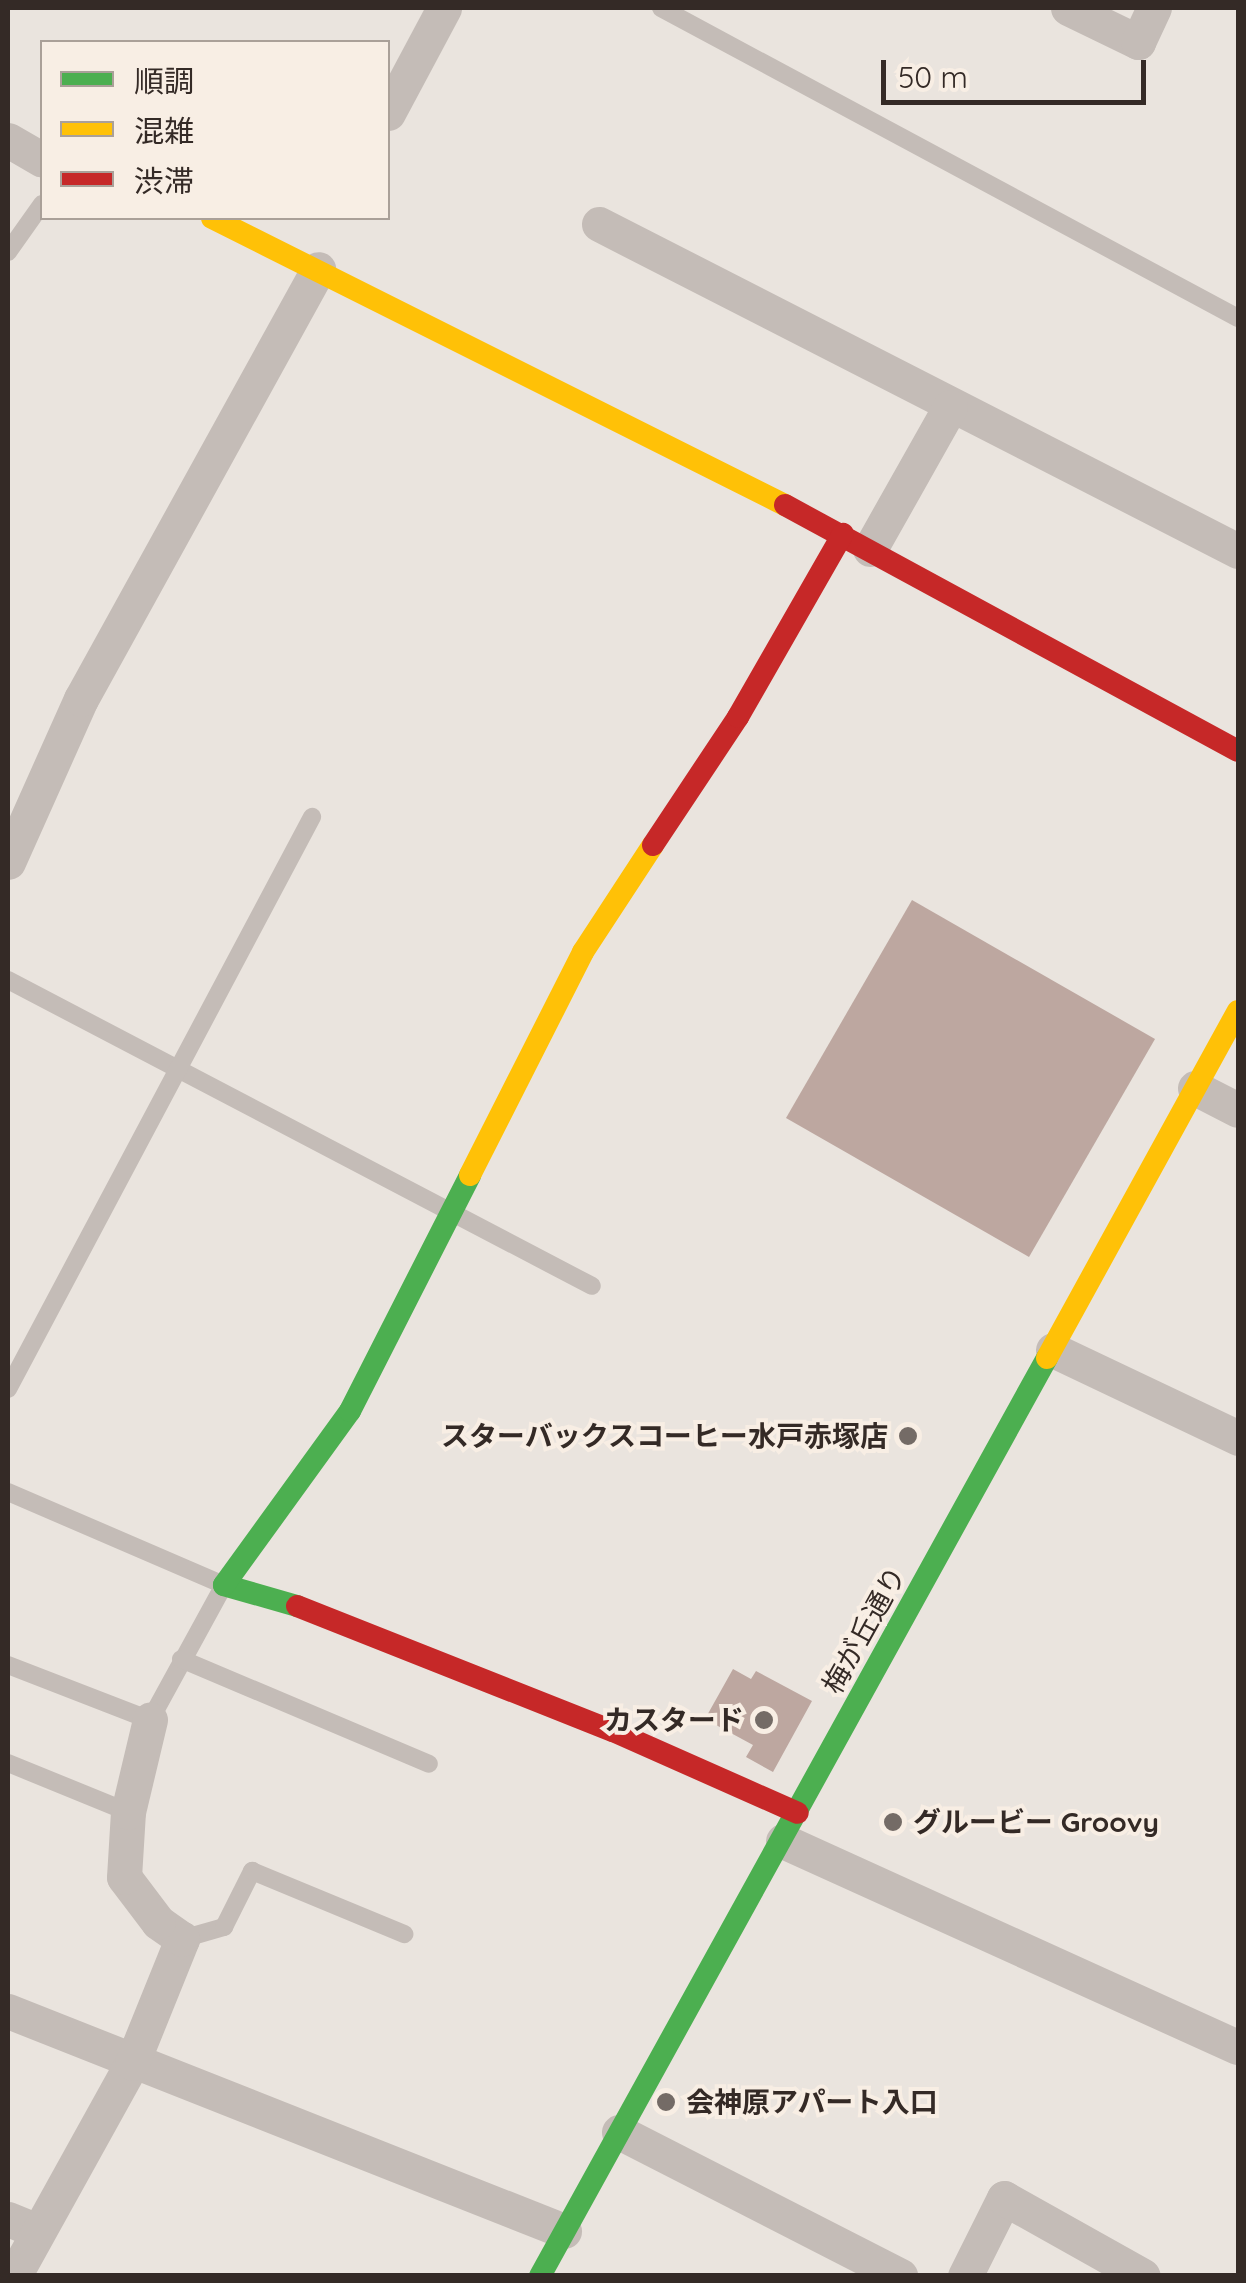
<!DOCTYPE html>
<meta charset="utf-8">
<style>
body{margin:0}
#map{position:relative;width:1246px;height:2283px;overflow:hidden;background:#eae4de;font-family:Quicksand,"Noto Sans JP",sans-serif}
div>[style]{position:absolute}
.building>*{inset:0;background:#bda7a0}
.lane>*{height:18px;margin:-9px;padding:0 9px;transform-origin:9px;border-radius:9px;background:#c4bcb7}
.street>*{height:35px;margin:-17.5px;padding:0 17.5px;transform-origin:17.5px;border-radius:17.5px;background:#c4bcb7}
.fast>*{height:22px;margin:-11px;padding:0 11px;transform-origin:11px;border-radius:11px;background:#4caf50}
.slow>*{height:22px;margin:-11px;padding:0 11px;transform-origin:11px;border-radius:11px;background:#ffc107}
.jam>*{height:22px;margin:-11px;padding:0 11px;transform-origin:11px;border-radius:11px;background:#c62828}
.dots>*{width:28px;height:28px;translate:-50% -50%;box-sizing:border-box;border:5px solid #f8eee4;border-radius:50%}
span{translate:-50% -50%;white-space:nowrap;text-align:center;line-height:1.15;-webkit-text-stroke:8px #f8eee4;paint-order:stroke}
.poi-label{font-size:28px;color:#342a26;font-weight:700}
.right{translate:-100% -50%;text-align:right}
.left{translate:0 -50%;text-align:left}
.street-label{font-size:28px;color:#342a26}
.frame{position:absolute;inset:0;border:10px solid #342a26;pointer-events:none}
.legend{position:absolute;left:40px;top:40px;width:350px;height:180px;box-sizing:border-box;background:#f8eee4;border:2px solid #aaa098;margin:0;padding:12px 18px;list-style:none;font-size:30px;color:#342a26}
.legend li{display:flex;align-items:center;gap:20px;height:50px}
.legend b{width:50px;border:2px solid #aaa098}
.scale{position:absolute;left:881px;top:60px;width:265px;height:45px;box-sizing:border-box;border:5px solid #342a26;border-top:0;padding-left:12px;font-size:30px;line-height:35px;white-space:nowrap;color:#342a26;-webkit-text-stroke:8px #f8eee4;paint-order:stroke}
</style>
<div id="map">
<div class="building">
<i style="clip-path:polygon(912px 900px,1155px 1039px,1029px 1257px,786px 1118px)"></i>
<i style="clip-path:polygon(733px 1669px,751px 1679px,756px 1671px,812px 1701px,773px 1772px,746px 1757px,753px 1745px,705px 1719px)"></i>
</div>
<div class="lane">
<i style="left:661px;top:8px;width:655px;rotate:28.25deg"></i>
<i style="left:8px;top:252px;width:59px;rotate:-54.7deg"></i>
<i style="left:8px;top:980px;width:659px;rotate:27.65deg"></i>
<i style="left:8px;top:1389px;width:648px;rotate:-62.01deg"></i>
<i style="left:8px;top:1492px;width:235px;rotate:23.3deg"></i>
<i style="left:224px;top:1585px;width:154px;rotate:118.7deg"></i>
<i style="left:150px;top:1720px;width:152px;rotate:-158.8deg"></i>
<i style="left:181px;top:1659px;width:269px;rotate:22.9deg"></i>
<i style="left:8px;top:1763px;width:130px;rotate:22.2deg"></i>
<i style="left:182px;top:1939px;width:44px;rotate:-15.9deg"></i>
<i style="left:224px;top:1927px;width:63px;rotate:-63.4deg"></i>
<i style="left:252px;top:1871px;width:165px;rotate:22.5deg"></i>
</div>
<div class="street">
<i style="left:1068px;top:8px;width:78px;rotate:25.9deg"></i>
<i style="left:1138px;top:42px;width:38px;rotate:-65deg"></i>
<i style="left:388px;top:113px;width:119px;rotate:-61.9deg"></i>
<i style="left:8px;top:140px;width:39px;rotate:30deg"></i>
<i style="left:599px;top:224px;width:718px;rotate:27.1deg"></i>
<i style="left:870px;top:549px;width:163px;rotate:-60.6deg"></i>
<i style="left:8px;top:862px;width:179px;rotate:-65.9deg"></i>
<i style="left:81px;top:699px;width:491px;rotate:-61.1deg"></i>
<i style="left:1195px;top:1088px;width:48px;rotate:27.1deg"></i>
<i style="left:1053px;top:1350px;width:205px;rotate:25.4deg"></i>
<i style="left:783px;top:1841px;width:499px;rotate:24.4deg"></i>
<i style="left:8px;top:2011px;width:598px;rotate:21.59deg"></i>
<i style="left:619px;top:2132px;width:316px;rotate:27.1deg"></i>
<i style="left:8px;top:2219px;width:31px;rotate:22deg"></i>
<i style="left:14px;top:2276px;width:244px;rotate:-61deg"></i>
<i style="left:132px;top:2063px;width:134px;rotate:-68deg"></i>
<i style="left:182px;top:1939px;width:29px;rotate:-145deg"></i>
<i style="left:158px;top:1922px;width:56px;rotate:-127.1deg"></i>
<i style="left:124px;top:1877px;width:65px;rotate:-86.5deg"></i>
<i style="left:128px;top:1812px;width:95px;rotate:-76.6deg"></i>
<i style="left:965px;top:2276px;width:87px;rotate:-63.4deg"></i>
<i style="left:1004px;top:2198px;width:159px;rotate:29.3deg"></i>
</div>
<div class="fast">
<i style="left:297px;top:1606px;width:76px;rotate:-164deg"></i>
<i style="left:224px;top:1585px;width:215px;rotate:-54.1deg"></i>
<i style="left:350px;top:1411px;width:265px;rotate:-63deg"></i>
<i style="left:540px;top:2276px;width:1049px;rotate:-61.09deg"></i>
</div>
<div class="slow">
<i style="left:212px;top:218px;width:641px;rotate:26.61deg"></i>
<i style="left:470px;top:1175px;width:250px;rotate:-63.1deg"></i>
<i style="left:583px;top:952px;width:128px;rotate:-56.8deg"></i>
<i style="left:1047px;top:1358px;width:396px;rotate:-61.2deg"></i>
</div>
<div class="jam">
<i style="left:785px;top:505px;width:515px;rotate:28.5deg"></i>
<i style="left:653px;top:845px;width:154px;rotate:-56.4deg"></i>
<i style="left:738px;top:717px;width:211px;rotate:-60.2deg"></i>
<i style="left:297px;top:1606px;width:340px;rotate:21.6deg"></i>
<i style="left:613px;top:1731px;width:202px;rotate:23.9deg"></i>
</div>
<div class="dots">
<i style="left:908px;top:1436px;background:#746b66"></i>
<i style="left:764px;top:1720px;background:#746b66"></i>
<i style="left:893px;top:1822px;background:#746b66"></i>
<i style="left:666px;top:2102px;background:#746b66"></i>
</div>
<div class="poi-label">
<span class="right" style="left:888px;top:1436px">スターバックスコーヒー水戸赤塚店</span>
<span class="right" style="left:744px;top:1720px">カスタード</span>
<span class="left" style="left:913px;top:1822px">グルービー Groovy</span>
<span class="left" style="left:686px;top:2102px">会神原アパート入口</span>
</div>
<div class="street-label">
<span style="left:864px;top:1630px;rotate:-61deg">梅が丘通り</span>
</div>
<div class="frame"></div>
<ul class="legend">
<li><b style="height:12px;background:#4caf50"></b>順調</li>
<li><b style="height:12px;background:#ffc107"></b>混雑</li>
<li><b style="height:12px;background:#c62828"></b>渋滞</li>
</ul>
<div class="scale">50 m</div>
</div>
